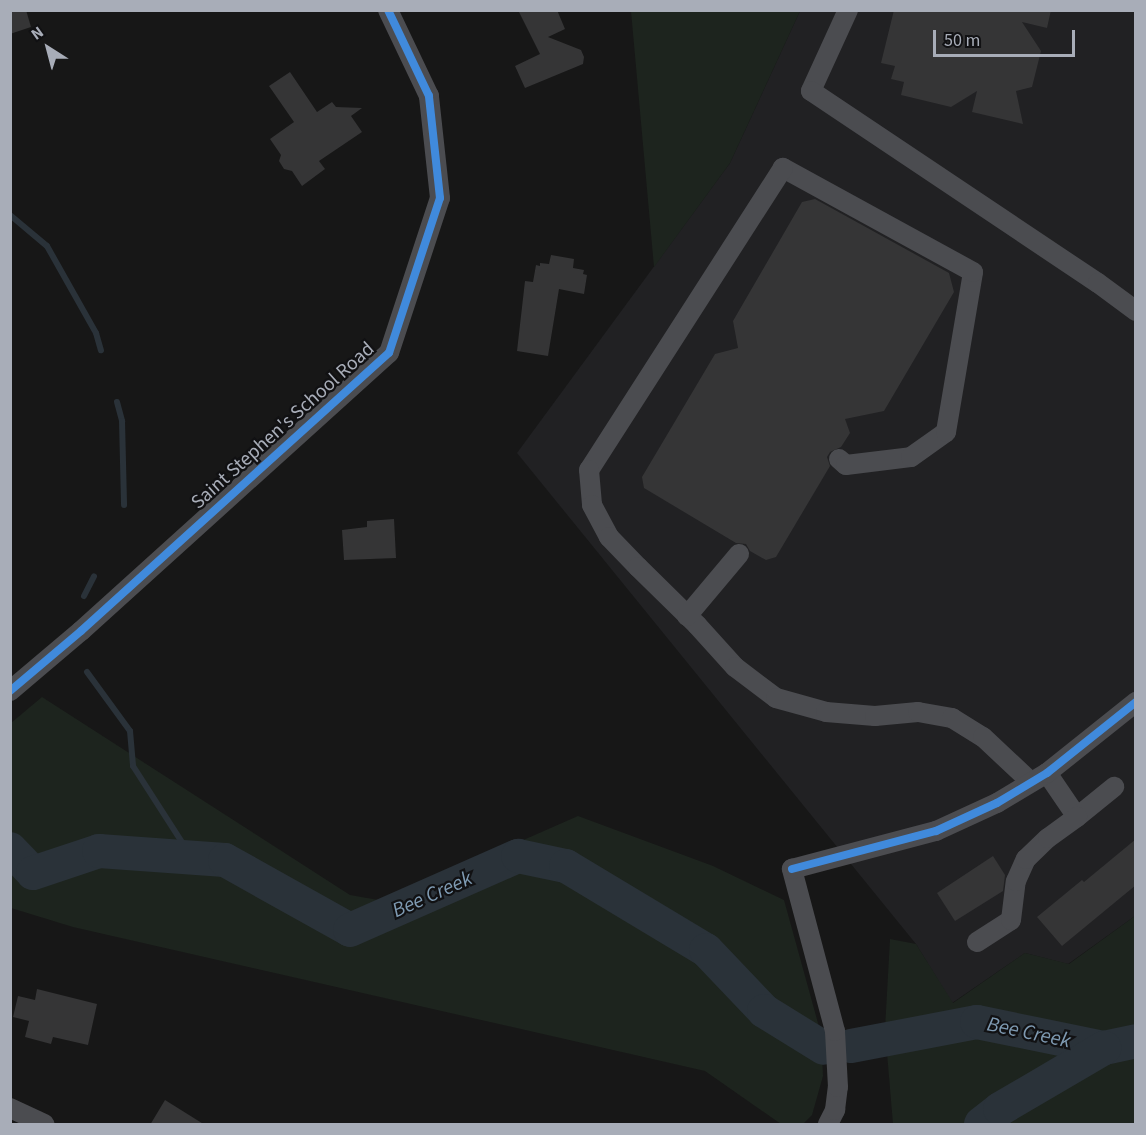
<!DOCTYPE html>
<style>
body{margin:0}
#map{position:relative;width:1146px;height:1135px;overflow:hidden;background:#171717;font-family:"Source Sans 3",sans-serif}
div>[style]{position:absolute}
.built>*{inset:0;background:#212123}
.green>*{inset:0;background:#1d241e}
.stream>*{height:6px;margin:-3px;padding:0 3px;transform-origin:3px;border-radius:3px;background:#2a3239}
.river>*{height:34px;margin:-17px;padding:0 17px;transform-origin:17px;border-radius:17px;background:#2a3239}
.building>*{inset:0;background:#353536}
.minor>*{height:20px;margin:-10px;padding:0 10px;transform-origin:10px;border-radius:10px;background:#4b4c50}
.cycleway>*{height:8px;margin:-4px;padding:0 4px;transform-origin:4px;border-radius:4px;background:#408adc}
span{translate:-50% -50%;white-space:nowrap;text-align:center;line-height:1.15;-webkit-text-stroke:4.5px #111113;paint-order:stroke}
.street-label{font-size:20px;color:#a8adb8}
.water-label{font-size:21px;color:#7f9bb3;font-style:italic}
.frame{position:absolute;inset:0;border:12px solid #a8adb8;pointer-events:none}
.north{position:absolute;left:18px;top:18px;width:60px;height:60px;-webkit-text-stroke:4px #111113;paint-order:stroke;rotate:324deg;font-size:16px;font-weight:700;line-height:24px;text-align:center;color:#a8adb8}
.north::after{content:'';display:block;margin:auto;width:21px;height:27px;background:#a8adb8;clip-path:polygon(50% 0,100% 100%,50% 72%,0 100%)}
.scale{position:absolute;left:933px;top:30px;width:142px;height:27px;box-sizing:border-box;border:3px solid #a8adb8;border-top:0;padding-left:8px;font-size:18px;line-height:21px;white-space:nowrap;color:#a8adb8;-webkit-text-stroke:4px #111113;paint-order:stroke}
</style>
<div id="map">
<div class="built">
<i style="clip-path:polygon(800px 11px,1135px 11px,1135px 916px,1068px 964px,1025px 953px,952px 1003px,916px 944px,517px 453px,730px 163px)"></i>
</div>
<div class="green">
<i style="clip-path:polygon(631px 11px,800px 11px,730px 163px,654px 267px)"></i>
<i style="clip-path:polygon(42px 697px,350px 895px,384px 901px,578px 816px,713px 866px,784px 900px,821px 1034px,823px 1076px,812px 1115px,803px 1124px,781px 1124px,705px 1071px,73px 927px,11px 908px,11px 723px)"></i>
<i style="clip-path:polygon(1135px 916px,1135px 1124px,893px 1124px,885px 1029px,890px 939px,916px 944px,953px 1003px,1025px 953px,1069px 964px)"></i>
</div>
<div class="stream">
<i style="left:10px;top:215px;width:48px;rotate:40deg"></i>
<i style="left:47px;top:246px;width:100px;rotate:60.6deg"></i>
<i style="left:96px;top:333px;width:18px;rotate:74deg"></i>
<i style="left:117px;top:402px;width:20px;rotate:75deg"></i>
<i style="left:122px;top:421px;width:84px;rotate:88.6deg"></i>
<i style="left:84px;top:596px;width:22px;rotate:-63deg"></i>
<i style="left:87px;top:672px;width:73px;rotate:53.9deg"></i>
<i style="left:130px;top:731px;width:35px;rotate:85deg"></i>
<i style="left:133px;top:766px;width:109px;rotate:57.3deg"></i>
</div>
<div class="river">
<i style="left:10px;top:849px;width:33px;rotate:46deg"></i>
<i style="left:33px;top:873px;width:70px;rotate:-18.4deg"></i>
<i style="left:99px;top:851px;width:126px;rotate:4.1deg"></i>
<i style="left:225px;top:860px;width:143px;rotate:29.2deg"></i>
<i style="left:350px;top:930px;width:184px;rotate:-23.8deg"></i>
<i style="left:518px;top:856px;width:49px;rotate:11.8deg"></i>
<i style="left:566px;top:866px;width:163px;rotate:31deg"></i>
<i style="left:706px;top:950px;width:84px;rotate:46.4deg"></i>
<i style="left:764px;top:1011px;width:70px;rotate:31.7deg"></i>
<i style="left:851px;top:1046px;width:128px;rotate:-10.8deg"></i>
<i style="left:977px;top:1022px;width:130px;rotate:11.6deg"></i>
<i style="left:1104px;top:1048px;width:33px;rotate:-12deg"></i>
<i style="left:981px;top:1124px;width:24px;rotate:-38deg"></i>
<i style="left:1000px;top:1109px;width:121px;rotate:-30.4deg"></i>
</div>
<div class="building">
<i style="clip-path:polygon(10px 10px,26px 10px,31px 27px,10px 34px)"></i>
<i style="clip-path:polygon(518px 10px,557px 10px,565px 29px,548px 37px,581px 50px,584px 57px,583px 64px,525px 88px,515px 66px,540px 54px)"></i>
<i style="clip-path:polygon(894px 10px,1051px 10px,1047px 28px,1022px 22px,1041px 51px,1032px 87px,1016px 91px,1023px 124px,972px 112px,977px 91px,951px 107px,901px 95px,904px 82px,891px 79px,895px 66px,881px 63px)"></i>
<i style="clip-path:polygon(290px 72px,317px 112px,332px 102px,336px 107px,362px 108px,351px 116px,362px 132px,319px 161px,325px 169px,302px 186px,292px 171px,284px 169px,279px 161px,281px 155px,270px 139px,294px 122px,269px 86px)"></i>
<i style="clip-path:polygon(815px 199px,949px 273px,954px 292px,884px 411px,845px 419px,850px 433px,841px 447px,830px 452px,827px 457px,830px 466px,776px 557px,766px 560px,750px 551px,746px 544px,736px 543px,644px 488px,642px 477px,715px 354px,738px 348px,733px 321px,802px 202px)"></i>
<i style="clip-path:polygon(551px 255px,574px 259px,573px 268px,584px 270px,583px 274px,587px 275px,584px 294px,559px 289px,548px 356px,517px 351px,525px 281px,533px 282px,536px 265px,540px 266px,540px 263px,549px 264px)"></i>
<i style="clip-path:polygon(394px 519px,396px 558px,344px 560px,342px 530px,367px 527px,367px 521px)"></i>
<i style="clip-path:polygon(1136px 839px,1136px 885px,1062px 946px,1037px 917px,1082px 880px,1084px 882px)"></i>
<i style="clip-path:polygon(993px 856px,1005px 875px,1003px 891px,955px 921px,937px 893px)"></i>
<i style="clip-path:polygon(37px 989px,97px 1004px,88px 1045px,53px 1037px,51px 1044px,25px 1037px,29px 1021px,13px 1017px,18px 996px,35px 1000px)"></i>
<i style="clip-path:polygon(165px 1100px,205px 1125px,150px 1125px)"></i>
</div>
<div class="minor">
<i style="left:848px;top:10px;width:89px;rotate:114.6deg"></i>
<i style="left:811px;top:91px;width:345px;rotate:33.8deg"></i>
<i style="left:1098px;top:283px;width:47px;rotate:36.4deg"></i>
<i style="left:839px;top:459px;width:9px;rotate:41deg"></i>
<i style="left:846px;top:465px;width:65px;rotate:-7deg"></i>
<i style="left:911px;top:457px;width:43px;rotate:-35.5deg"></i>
<i style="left:946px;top:432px;width:162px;rotate:-80.4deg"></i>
<i style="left:973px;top:272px;width:217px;rotate:-151.3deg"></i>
<i style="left:783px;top:168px;width:359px;rotate:122.7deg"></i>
<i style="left:589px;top:470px;width:35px;rotate:85deg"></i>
<i style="left:592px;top:505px;width:36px;rotate:62deg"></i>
<i style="left:609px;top:537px;width:42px;rotate:46deg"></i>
<i style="left:638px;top:567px;width:83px;rotate:44.5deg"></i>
<i style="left:697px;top:625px;width:57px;rotate:47.9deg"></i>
<i style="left:735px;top:667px;width:51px;rotate:37.1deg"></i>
<i style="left:776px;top:698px;width:52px;rotate:15.6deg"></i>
<i style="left:826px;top:712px;width:49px;rotate:4.7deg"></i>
<i style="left:875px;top:716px;width:43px;rotate:-5.3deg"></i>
<i style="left:918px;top:712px;width:35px;rotate:10deg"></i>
<i style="left:952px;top:718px;width:36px;rotate:32deg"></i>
<i style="left:983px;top:737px;width:66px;rotate:43.2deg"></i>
<i style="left:687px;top:616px;width:81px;rotate:-50deg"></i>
<i style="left:10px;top:691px;width:93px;rotate:-40.2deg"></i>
<i style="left:81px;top:631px;width:415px;rotate:-42.1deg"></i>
<i style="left:389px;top:353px;width:163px;rotate:-71.8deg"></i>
<i style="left:440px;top:198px;width:103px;rotate:-96.2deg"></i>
<i style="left:429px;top:96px;width:95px;rotate:-115.5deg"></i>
<i style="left:1047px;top:773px;width:53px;rotate:55.7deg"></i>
<i style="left:1077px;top:817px;width:48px;rotate:-39deg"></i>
<i style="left:977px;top:942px;width:40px;rotate:-32.9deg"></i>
<i style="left:1011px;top:920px;width:39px;rotate:-83deg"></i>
<i style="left:1016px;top:881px;width:24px;rotate:-66deg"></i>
<i style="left:1026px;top:859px;width:30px;rotate:-44deg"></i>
<i style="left:1048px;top:838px;width:36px;rotate:-36deg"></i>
<i style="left:10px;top:1108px;width:38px;rotate:25deg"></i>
<i style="left:828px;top:1124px;width:16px;rotate:-63deg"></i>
<i style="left:835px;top:1110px;width:23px;rotate:-83deg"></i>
<i style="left:838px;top:1087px;width:56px;rotate:-93.1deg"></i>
<i style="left:835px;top:1031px;width:168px;rotate:-104.9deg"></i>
<i style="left:792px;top:869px;width:149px;rotate:-14.8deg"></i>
<i style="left:936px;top:831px;width:67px;rotate:-24.7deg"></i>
<i style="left:997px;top:803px;width:58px;rotate:-31deg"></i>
<i style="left:1047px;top:773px;width:114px;rotate:-38.6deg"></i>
</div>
<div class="cycleway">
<i style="left:10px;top:691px;width:93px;rotate:-40.2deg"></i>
<i style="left:81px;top:631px;width:415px;rotate:-42.1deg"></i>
<i style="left:389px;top:353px;width:163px;rotate:-71.8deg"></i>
<i style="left:440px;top:198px;width:103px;rotate:-96.2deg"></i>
<i style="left:429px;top:96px;width:95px;rotate:-115.5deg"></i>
<i style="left:792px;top:869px;width:149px;rotate:-14.8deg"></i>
<i style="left:936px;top:831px;width:67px;rotate:-24.7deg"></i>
<i style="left:997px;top:803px;width:58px;rotate:-31deg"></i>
<i style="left:1047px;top:773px;width:114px;rotate:-38.6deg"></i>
</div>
<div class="street-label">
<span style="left:283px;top:426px;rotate:-42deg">Saint Stephen's School Road</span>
</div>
<div class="water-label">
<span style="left:432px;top:894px;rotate:-24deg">Bee Creek</span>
<span style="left:1029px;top:1032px;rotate:12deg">Bee Creek</span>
</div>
<div class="frame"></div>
<div class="north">N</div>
<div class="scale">50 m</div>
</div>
